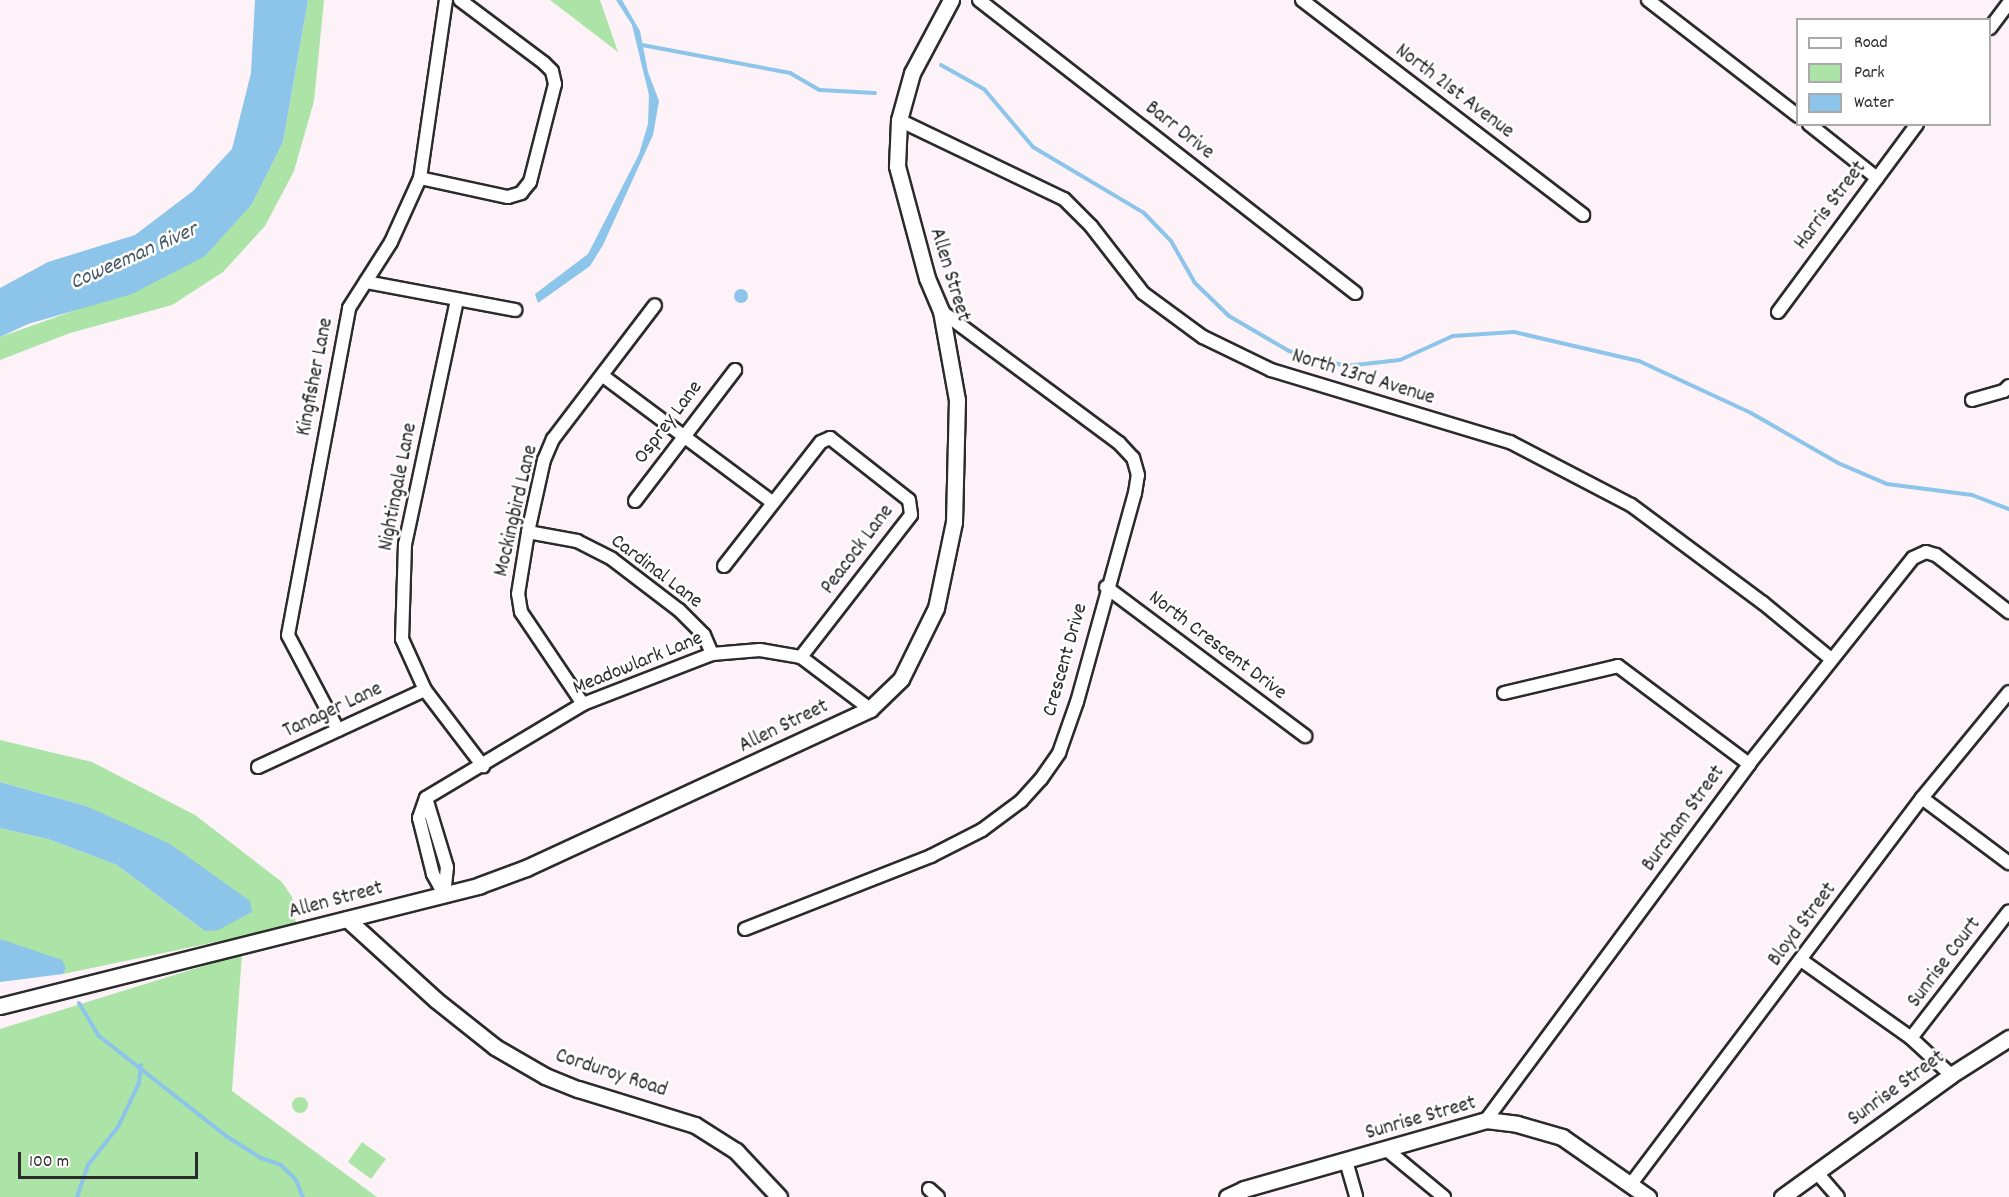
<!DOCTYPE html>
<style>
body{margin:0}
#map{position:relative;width:2009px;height:1197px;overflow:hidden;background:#fcf2f8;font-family:Dekko,sans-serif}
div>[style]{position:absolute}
.green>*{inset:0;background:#ace3a6}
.round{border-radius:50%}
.water>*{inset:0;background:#8cc4ea}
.stream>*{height:4px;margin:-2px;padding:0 2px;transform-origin:2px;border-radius:2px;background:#8cc4ea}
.roads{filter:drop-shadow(2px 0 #2b2b2b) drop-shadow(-2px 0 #2b2b2b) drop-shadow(0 2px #2b2b2b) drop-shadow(0 -2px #2b2b2b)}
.minor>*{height:12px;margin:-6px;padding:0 6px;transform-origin:6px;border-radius:6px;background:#fff}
.tertiary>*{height:15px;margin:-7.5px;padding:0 7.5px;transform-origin:7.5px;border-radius:7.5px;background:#fff}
span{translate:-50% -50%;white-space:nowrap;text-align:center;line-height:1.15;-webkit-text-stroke:5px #fff;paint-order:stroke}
.street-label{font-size:21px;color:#2b2b2b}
.water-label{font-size:22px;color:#485964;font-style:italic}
.legend{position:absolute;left:1796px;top:18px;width:195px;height:108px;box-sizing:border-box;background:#fff;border:2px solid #aaa;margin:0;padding:8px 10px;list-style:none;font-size:18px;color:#2b2b2b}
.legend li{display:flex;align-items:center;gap:12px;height:30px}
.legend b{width:30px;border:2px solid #aaa}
.scale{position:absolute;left:18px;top:1152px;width:180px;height:27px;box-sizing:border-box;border:3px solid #2b2b2b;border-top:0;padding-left:8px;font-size:18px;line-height:21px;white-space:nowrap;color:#2b2b2b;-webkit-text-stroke:4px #fff;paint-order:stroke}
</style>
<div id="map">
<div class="green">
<i style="clip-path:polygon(308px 0,324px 0,314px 101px,294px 171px,265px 226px,223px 272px,172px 305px,70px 333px,0 360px,0 337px,79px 309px,252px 204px,283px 142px)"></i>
<i style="clip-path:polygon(550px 0,600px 0,618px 52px)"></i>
<i style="clip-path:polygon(0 740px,92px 762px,195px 815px,282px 882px,292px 897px,296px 925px,63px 974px,66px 967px,0 939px,0 828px,48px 839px,117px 865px,205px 931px,86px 806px,0 782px)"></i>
<i style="clip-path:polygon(242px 954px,232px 1091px,377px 1197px,0 1197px,0 1029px)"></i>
<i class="round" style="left:292px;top:1097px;width:16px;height:16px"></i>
<i style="clip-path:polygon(362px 1142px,386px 1159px,371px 1179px,348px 1162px)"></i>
</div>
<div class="water">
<i style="clip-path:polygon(255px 0,308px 0,283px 142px,252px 204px,205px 256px,132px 294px,28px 324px,0 337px,0 288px,48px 262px,135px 235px,193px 191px,232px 149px,251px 73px)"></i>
<i style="clip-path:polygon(616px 0,622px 0,640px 31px,648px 72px,659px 101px,653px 135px,603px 245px,590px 266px,538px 303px,535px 294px,588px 254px,639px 154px,648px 124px,649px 95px,632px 25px)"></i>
<i class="round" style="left:734px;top:289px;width:14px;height:14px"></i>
<i style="clip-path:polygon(0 782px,86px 806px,170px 844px,250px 901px,252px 912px,218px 930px,205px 931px,117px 865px,48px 839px,0 828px)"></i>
<i style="clip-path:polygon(0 939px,62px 960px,66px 968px,63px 974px,0 982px)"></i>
</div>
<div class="stream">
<i style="left:642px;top:45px;width:151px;rotate:10.7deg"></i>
<i style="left:790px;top:73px;width:34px;rotate:30deg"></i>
<i style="left:820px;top:90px;width:55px;rotate:3.1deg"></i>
<i style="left:941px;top:65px;width:49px;rotate:29.2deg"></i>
<i style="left:984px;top:89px;width:76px;rotate:49.8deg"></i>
<i style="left:1033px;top:147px;width:129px;rotate:30.7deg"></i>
<i style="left:1144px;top:213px;width:39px;rotate:46deg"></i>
<i style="left:1171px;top:241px;width:48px;rotate:60.3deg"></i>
<i style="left:1195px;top:283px;width:47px;rotate:44.1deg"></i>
<i style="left:1229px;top:316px;width:69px;rotate:30.3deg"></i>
<i style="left:1289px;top:351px;width:59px;rotate:14.7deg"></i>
<i style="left:1346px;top:366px;width:54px;rotate:-6.3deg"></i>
<i style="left:1400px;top:360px;width:58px;rotate:-24.4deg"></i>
<i style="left:1453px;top:336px;width:61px;rotate:-3.8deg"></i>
<i style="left:1514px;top:332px;width:128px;rotate:13.1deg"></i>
<i style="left:1639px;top:361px;width:123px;rotate:24.9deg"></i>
<i style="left:1751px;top:413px;width:100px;rotate:29.9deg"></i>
<i style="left:1838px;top:463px;width:53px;rotate:23.2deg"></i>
<i style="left:1887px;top:484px;width:86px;rotate:7.4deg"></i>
<i style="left:1972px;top:495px;width:40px;rotate:21deg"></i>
<i style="left:79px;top:1003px;width:39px;rotate:59deg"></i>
<i style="left:99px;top:1036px;width:162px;rotate:38.2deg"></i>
<i style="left:226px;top:1136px;width:41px;rotate:32.2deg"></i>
<i style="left:261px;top:1158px;width:21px;rotate:19deg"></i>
<i style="left:281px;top:1165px;width:21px;rotate:45deg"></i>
<i style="left:296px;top:1180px;width:18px;rotate:68deg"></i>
<i style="left:77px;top:1197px;width:34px;rotate:-71deg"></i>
<i style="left:88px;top:1165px;width:48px;rotate:-51.7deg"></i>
<i style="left:118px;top:1127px;width:49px;rotate:-64.5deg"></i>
<i style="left:139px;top:1083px;width:18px;rotate:-84deg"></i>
</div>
<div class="roads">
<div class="minor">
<i style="left:979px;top:0;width:477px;rotate:37.9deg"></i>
<i style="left:1302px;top:0;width:354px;rotate:37.4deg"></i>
<i style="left:1648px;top:0;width:190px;rotate:37.7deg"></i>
<i style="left:1990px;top:28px;width:31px;rotate:-53deg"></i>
<i style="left:899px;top:120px;width:183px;rotate:25.6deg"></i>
<i style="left:1064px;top:199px;width:38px;rotate:45deg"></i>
<i style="left:1091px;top:226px;width:85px;rotate:52.2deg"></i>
<i style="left:1143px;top:293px;width:74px;rotate:36.3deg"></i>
<i style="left:1203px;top:337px;width:76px;rotate:25.9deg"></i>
<i style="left:1271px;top:370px;width:250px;rotate:16.8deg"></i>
<i style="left:1510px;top:442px;width:136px;rotate:27.5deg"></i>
<i style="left:1631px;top:505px;width:164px;rotate:36.6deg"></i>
<i style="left:1763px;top:603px;width:87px;rotate:39.4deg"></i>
<i style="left:1809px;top:124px;width:87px;rotate:38.5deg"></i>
<i style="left:420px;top:178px;width:90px;rotate:12.2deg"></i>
<i style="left:508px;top:197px;width:14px;rotate:-17deg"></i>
<i style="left:521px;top:193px;width:14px;rotate:-51deg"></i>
<i style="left:530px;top:182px;width:101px;rotate:-75.7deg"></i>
<i style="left:555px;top:84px;width:13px;rotate:-103deg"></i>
<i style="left:552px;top:71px;width:11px;rotate:-135deg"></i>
<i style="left:544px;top:63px;width:105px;rotate:-143.1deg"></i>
<i style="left:366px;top:282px;width:152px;rotate:10.6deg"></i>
<i style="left:457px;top:300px;width:249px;rotate:102deg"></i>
<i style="left:405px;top:544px;width:95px;rotate:91.8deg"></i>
<i style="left:402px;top:639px;width:56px;rotate:65.7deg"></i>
<i style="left:425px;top:690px;width:96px;rotate:52.7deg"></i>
<i style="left:1778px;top:312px;width:234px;rotate:-53.5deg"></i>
<i style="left:603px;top:376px;width:211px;rotate:36.7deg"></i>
<i style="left:1972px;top:400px;width:33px;rotate:-16deg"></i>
<i style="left:2004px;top:391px;width:7px;rotate:-45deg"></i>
<i style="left:635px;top:501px;width:165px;rotate:-52.6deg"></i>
<i style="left:528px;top:532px;width:50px;rotate:10.4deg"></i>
<i style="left:577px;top:541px;width:39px;rotate:27deg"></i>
<i style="left:612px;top:559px;width:84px;rotate:37.3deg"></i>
<i style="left:679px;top:610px;width:35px;rotate:45deg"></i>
<i style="left:704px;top:635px;width:21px;rotate:67deg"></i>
<i style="left:724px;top:566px;width:157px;rotate:-52deg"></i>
<i style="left:821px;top:442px;width:10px;rotate:-24deg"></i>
<i style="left:830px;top:438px;width:100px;rotate:38.1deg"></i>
<i style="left:909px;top:500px;width:15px;rotate:82deg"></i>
<i style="left:911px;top:515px;width:180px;rotate:127.8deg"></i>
<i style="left:1106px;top:587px;width:249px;rotate:36.8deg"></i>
<i style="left:1504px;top:693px;width:117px;rotate:-13.3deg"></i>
<i style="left:1618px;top:666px;width:164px;rotate:36.8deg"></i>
<i style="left:583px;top:704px;width:111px;rotate:-124deg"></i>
<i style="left:521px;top:612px;width:18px;rotate:-99deg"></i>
<i style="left:518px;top:594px;width:63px;rotate:-80.8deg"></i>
<i style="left:528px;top:532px;width:74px;rotate:-77.5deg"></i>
<i style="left:544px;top:460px;width:23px;rotate:-67deg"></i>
<i style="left:553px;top:439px;width:168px;rotate:-52.7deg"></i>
<i style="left:338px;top:730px;width:107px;rotate:-117.8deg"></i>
<i style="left:288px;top:635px;width:333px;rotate:-79.4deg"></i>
<i style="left:349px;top:308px;width:78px;rotate:-57.5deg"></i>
<i style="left:391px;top:242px;width:70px;rotate:-65.6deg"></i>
<i style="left:420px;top:178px;width:180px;rotate:-81.7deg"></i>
<i style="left:258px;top:767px;width:184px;rotate:-24.8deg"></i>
<i style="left:426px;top:798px;width:72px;rotate:73.1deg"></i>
<i style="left:447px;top:867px;width:27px;rotate:96deg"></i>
<i style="left:1922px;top:798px;width:109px;rotate:36.8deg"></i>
<i style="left:444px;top:894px;width:23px;rotate:-119deg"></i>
<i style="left:433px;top:874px;width:58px;rotate:-104deg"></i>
<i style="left:419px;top:818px;width:21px;rotate:-71deg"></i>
<i style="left:426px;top:798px;width:183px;rotate:-30.9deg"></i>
<i style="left:583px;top:704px;width:138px;rotate:-21.2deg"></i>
<i style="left:712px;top:654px;width:48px;rotate:-4.8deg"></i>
<i style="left:760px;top:650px;width:42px;rotate:9.7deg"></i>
<i style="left:801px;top:657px;width:86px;rotate:37deg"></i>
<i style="left:745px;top:929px;width:200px;rotate:-21.4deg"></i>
<i style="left:931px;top:856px;width:57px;rotate:-27deg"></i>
<i style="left:982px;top:830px;width:49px;rotate:-36.6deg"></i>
<i style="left:1021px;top:801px;width:30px;rotate:-48deg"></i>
<i style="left:1041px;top:779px;width:32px;rotate:-55deg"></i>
<i style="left:1059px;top:753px;width:54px;rotate:-70.6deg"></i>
<i style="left:1077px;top:702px;width:217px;rotate:-74.5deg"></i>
<i style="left:1135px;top:493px;width:18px;rotate:-81deg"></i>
<i style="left:1138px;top:475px;width:18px;rotate:-106deg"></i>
<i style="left:1133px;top:458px;width:21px;rotate:-133deg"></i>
<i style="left:1119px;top:443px;width:222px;rotate:-143.4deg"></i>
<i style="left:1801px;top:960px;width:135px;rotate:35.3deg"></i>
<i style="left:1911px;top:1038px;width:54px;rotate:42.8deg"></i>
<i style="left:1911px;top:1038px;width:160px;rotate:-52.3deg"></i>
<i style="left:1486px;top:1120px;width:443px;rotate:-53.5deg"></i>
<i style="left:1749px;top:764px;width:263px;rotate:-51.5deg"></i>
<i style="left:1913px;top:558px;width:14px;rotate:-25deg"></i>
<i style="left:1926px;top:552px;width:10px;rotate:17deg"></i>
<i style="left:1936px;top:555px;width:93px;rotate:38deg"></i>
<i style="left:1387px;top:1150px;width:74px;rotate:39.5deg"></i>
<i style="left:1346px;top:1161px;width:37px;rotate:74deg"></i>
<i style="left:1818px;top:1174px;width:30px;rotate:49deg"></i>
<i style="left:1631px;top:1184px;width:483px;rotate:-53deg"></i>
<i style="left:1922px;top:798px;width:137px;rotate:-50.6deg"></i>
<i style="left:929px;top:1189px;width:12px;rotate:42deg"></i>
</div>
<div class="tertiary">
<i style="left:347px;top:919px;width:120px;rotate:42.3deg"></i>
<i style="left:436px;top:1000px;width:75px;rotate:38.5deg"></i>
<i style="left:495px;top:1047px;width:58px;rotate:30.1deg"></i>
<i style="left:545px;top:1076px;width:35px;rotate:22deg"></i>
<i style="left:578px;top:1089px;width:122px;rotate:17.1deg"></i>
<i style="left:695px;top:1125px;width:49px;rotate:32.4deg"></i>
<i style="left:736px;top:1151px;width:63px;rotate:46.9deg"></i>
<i style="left:0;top:1006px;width:495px;rotate:-14.1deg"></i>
<i style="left:480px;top:885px;width:49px;rotate:-20.3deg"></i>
<i style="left:526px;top:868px;width:379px;rotate:-24.8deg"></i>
<i style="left:870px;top:709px;width:43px;rotate:-44.1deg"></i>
<i style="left:901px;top:679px;width:79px;rotate:-63.8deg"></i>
<i style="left:936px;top:608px;width:88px;rotate:-78.2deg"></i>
<i style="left:954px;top:522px;width:122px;rotate:-88.6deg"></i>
<i style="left:957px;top:400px;width:90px;rotate:-100.2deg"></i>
<i style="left:941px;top:311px;width:36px;rotate:-113deg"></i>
<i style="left:927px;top:278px;width:116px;rotate:-105deg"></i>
<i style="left:897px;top:166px;width:46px;rotate:-87.5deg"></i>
<i style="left:899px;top:120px;width:49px;rotate:-74.5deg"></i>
<i style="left:912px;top:73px;width:83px;rotate:-61.9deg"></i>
<i style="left:1227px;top:1197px;width:19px;rotate:-25deg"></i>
<i style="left:1244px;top:1189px;width:252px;rotate:-15.9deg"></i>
<i style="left:1486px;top:1120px;width:31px;rotate:7deg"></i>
<i style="left:1517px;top:1124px;width:47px;rotate:16.1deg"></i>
<i style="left:1562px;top:1137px;width:105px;rotate:34.9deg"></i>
<i style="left:1782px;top:1197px;width:208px;rotate:-35.8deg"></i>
<i style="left:1951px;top:1075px;width:69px;rotate:-32.5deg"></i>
</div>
</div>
<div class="street-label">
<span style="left:1454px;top:92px;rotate:37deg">North 21st Avenue</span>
<span style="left:1179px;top:131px;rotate:38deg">Barr Drive</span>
<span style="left:1831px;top:206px;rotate:-53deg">Harris Street</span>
<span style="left:949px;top:275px;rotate:73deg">Allen Street</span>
<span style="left:316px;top:377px;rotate:-79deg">Kingfisher Lane</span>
<span style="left:1363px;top:378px;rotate:17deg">North 23rd Avenue</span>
<span style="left:669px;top:423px;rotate:-53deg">Osprey Lane</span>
<span style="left:399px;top:487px;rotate:-79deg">Nightingale Lane</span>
<span style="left:517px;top:511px;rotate:-77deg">Mockingbird Lane</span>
<span style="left:858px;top:550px;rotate:-53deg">Peacock Lane</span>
<span style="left:656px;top:572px;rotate:37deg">Cardinal Lane</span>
<span style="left:1217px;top:646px;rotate:37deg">North Crescent Drive</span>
<span style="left:1066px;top:660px;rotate:-74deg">Crescent Drive</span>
<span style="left:638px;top:664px;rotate:-22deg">Meadowlark Lane</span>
<span style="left:333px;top:711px;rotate:-25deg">Tanager Lane</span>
<span style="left:784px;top:727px;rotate:-26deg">Allen Street</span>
<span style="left:1684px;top:819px;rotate:-54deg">Burcham Street</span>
<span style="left:336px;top:901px;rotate:-15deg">Allen Street</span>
<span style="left:1803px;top:925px;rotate:-53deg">Bloyd Street</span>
<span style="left:1945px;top:963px;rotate:-53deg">Sunrise Court</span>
<span style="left:611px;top:1074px;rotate:18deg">Corduroy Road</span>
<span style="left:1897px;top:1089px;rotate:-36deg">Sunrise Street</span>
<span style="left:1421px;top:1119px;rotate:-16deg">Sunrise Street</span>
</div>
<div class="water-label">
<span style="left:134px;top:257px;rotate:-24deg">Coweeman River</span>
</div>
<ul class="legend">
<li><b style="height:8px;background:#fff"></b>Road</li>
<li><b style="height:16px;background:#ace3a6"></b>Park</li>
<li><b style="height:16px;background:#8cc4ea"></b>Water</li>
</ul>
<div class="scale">100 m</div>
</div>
